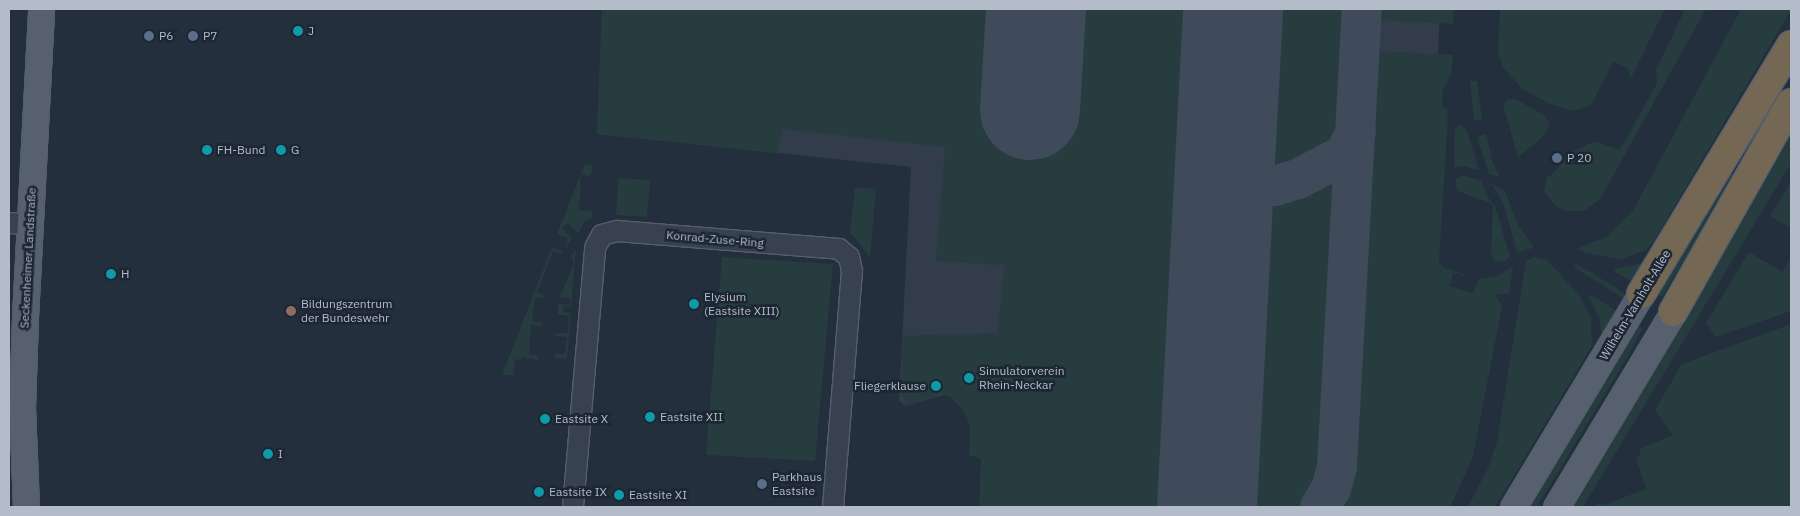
<!DOCTYPE html>
<meta charset="utf-8">
<style>
body{margin:0}
#map{position:relative;width:1800px;height:516px;overflow:hidden;background:#242f3e;font-family:"IBM Plex Sans",sans-serif}
div>[style]{position:absolute}
.airport>*{inset:0;background:#323c4b}
.green>*{inset:0;background:#263c3f}
.taxiway>*{height:40px;margin:-20px;padding:0 20px;transform-origin:20px;border-radius:20px;background:#3f4a5a}
.runway>*{height:100px;margin:-50px;padding:0 50px;transform-origin:50px;border-radius:50px;background:#3f4a5a}
.roads{filter:drop-shadow(1px 0 #565f6c) drop-shadow(-1px 0 #565f6c) drop-shadow(0 1px #565f6c) drop-shadow(0 -1px #565f6c)}
.minor>*{height:20px;margin:-10px;padding:0 10px;transform-origin:10px;border-radius:10px;background:#38414e}
.major>*{height:25px;margin:-12.5px;padding:0 12.5px;transform-origin:12.5px;border-radius:12.5px;background:#56606e}
.highway>*{height:28px;margin:-14px;padding:0 14px;transform-origin:14px;border-radius:14px;background:#746855}
.dots>*{width:14px;height:14px;translate:-50% -50%;box-sizing:border-box;border:2px solid #1d2633;border-radius:50%}
span{translate:-50% -50%;white-space:nowrap;text-align:center;line-height:1.15;-webkit-text-stroke:5px #1d2633;paint-order:stroke}
.poi-label{font-size:12px;color:#b4bcc9}
.left{translate:0 -50%;text-align:left}
.right{translate:-100% -50%;text-align:right}
.street-label{font-size:12px;color:#b4bcc9}
.frame{position:absolute;inset:0;border:10px solid #b4bcc9;pointer-events:none}
</style>
<div id="map">
<div class="airport">
<i style="clip-path:polygon(602px 9px,1440px 9px,1427px 297px,1502px 305px,1473px 456px,1450px 507px,980px 507px,983px 384px,905px 406px,899px 400px,911px 167px,597px 134px)"></i>
</div>
<div class="green">
<i style="clip-path:polygon(602px 9px,1206px 9px,1179px 507px,979px 507px,981px 459px,969px 455px,970px 426px,965px 413px,951px 397px,941px 394px,905px 406px,901px 385px,903px 336px,998px 333px,1004px 265px,936px 261px,945px 147px,782px 129px,777px 153px,597px 134px)"></i>
<i style="clip-path:polygon(1262px 9px,1351px 9px,1343px 136px,1336px 146px,1288px 168px,1275px 166px,1261px 156px,1255px 140px)"></i>
<i style="clip-path:polygon(1373px 9px,1454px 9px,1453px 24px,1378px 20px)"></i>
<i style="clip-path:polygon(1500px 9px,1665px 9px,1631px 78px,1627px 67px,1613px 62px,1591px 105px,1574px 111px,1548px 103px,1523px 89px,1504px 69px,1498px 54px)"></i>
<i style="clip-path:polygon(1685px 9px,1706px 9px,1600px 199px,1584px 211px,1567px 211px,1557px 207px,1544px 192px,1547px 176px,1549px 177px,1573px 152px,1588px 144px,1597px 142px,1620px 150px,1657px 83px,1656px 70px)"></i>
<i style="clip-path:polygon(1741px 9px,1791px 10px,1654px 241px,1646px 250px,1621px 259px,1585px 253px,1578px 248px,1607px 237px,1634px 209px)"></i>
<i style="clip-path:polygon(1376px 51px,1453px 55px,1451px 75px,1443px 89px,1442px 105px,1447px 109px,1448px 118px,1439px 261px,1443px 267px,1472px 277px,1453px 273px,1449px 286px,1473px 293px,1479px 279px,1496px 277px,1513px 266px,1509px 294px,1495px 295px,1502px 305px,1473px 456px,1450px 507px,1333px 507px,1349px 477px,1370px 56px)"></i>
<i style="clip-path:polygon(1470px 81px,1477px 81px,1482px 119px,1474px 121px)"></i>
<i style="clip-path:polygon(1516px 99px,1545px 116px,1550px 124px,1545px 135px,1518px 157px,1503px 105px,1508px 100px)"></i>
<i style="clip-path:polygon(1459px 124px,1467px 130px,1479px 170px,1463px 166px,1454px 168px,1455px 129px)"></i>
<i style="clip-path:polygon(1791px 131px,1791px 163px,1767px 203px,1583px 507px,1567px 507px)"></i>
<i style="clip-path:polygon(1486px 134px,1493px 164px,1500px 177px,1489px 174px,1477px 137px)"></i>
<i style="clip-path:polygon(585px 164px,594px 167px,590px 176px,581px 175px,579px 210px,592px 211px,592px 217px,585px 221px,578px 234px,568px 223px,562px 228px,572px 239px,565px 247px,568px 238px,557px 234px)"></i>
<i style="clip-path:polygon(1728px 172px,1735px 176px,1662px 297px,1655px 293px)"></i>
<i style="clip-path:polygon(1463px 175px,1482px 181px,1487px 196px,1495px 206px,1510px 257px,1505px 261px,1496px 262px,1491px 255px,1493px 204px,1457px 191px,1455px 180px)"></i>
<i style="clip-path:polygon(1334px 177px,1340px 189px,1325px 479px,1307px 507px,1236px 507px,1251px 217px,1326px 178px)"></i>
<i style="clip-path:polygon(618px 178px,650px 180px,647px 217px,616px 215px)"></i>
<i style="clip-path:polygon(1791px 182px,1791px 228px,1770px 216px)"></i>
<i style="clip-path:polygon(1492px 184px,1505px 191px,1517px 223px,1534px 248px,1517px 252px,1503px 203px)"></i>
<i style="clip-path:polygon(855px 187px,876px 189px,870px 258px,850px 232px)"></i>
<i style="clip-path:polygon(552px 247px,563px 251px,561px 254px,553px 251px,537px 292px,545px 295px,544px 298px,536px 297px,534px 304px,532px 321px,542px 323px,542px 326px,531px 325px,529px 355px,539px 356px,538px 360px,522px 357px,521px 360px,515px 359px,514px 375px,502px 375px)"></i>
<i style="clip-path:polygon(576px 249px,571px 307px,563px 306px,563px 312px,571px 313px,567px 359px,554px 358px,555px 353px,565px 354px,567px 337px,556px 336px,556px 333px,568px 333px,569px 316px,558px 314px,558px 304px,570px 305px,570px 298px,560px 297px,574px 263px,571px 256px)"></i>
<i style="clip-path:polygon(1749px 252px,1782px 272px,1791px 258px,1791px 311px,1716px 337px,1706px 323px)"></i>
<i style="clip-path:polygon(722px 257px,833px 264px,815px 461px,706px 455px)"></i>
<i style="clip-path:polygon(1534px 257px,1547px 260px,1579px 295px,1591px 317px,1592px 346px,1495px 507px,1468px 507px,1488px 468px,1497px 442px,1526px 261px)"></i>
<i style="clip-path:polygon(1647px 262px,1634px 283px,1615px 272px,1615px 269px)"></i>
<i style="clip-path:polygon(1577px 264px,1628px 295px,1626px 300px,1575px 268px,1574px 265px)"></i>
<i style="clip-path:polygon(1591px 295px,1620px 313px,1602px 338px,1599px 318px,1589px 297px)"></i>
<i style="clip-path:polygon(1635px 324px,1643px 328px,1628px 356px,1537px 507px,1527px 507px)"></i>
<i style="clip-path:polygon(1791px 324px,1791px 507px,1595px 507px,1598px 503px,1604px 505px,1646px 489px,1636px 457px,1641px 455px,1639px 449px,1673px 435px,1655px 410px,1682px 364px)"></i>
</div>
<div class="taxiway">
<i style="left:1228px;top:116px;width:46px;rotate:85deg"></i>
<i style="left:1232px;top:162px;width:14px;rotate:56deg"></i>
<i style="left:1240px;top:174px;width:24px;rotate:30deg"></i>
<i style="left:1261px;top:186px;width:14px"></i>
<i style="left:1275px;top:186px;width:24px;rotate:-17deg"></i>
<i style="left:1298px;top:179px;width:53px;rotate:-28deg"></i>
<i style="left:1345px;top:154px;width:25px;rotate:-64deg"></i>
<i style="left:1320px;top:507px;width:21px;rotate:-59deg"></i>
<i style="left:1331px;top:489px;width:24px;rotate:-75deg"></i>
<i style="left:1337px;top:466px;width:458px;rotate:-86.9deg"></i>
</div>
<div class="runway">
<i style="left:1030px;top:110px;width:101px;rotate:-86.6deg"></i>
<i style="left:1207px;top:507px;width:499px;rotate:-87deg"></i>
</div>
<div class="roads">
<div class="minor">
<i style="left:9px;top:223px;width:21px;rotate:3deg"></i>
<i style="left:573px;top:507px;width:260px;rotate:-85.1deg"></i>
<i style="left:595px;top:248px;width:15px;rotate:-62deg"></i>
<i style="left:602px;top:235px;width:16px;rotate:-15deg"></i>
<i style="left:617px;top:231px;width:223px;rotate:4.6deg"></i>
<i style="left:839px;top:249px;width:13px;rotate:39deg"></i>
<i style="left:849px;top:257px;width:14px;rotate:78deg"></i>
<i style="left:852px;top:271px;width:237px;rotate:94.6deg"></i>
</div>
<div class="major">
<i style="left:26px;top:507px;width:99px;rotate:-92.3deg"></i>
<i style="left:22px;top:408px;width:91px;rotate:-88.1deg"></i>
<i style="left:25px;top:317px;width:308px;rotate:-87deg"></i>
<i style="left:1513px;top:507px;width:249px;rotate:-59deg"></i>
<i style="left:1556px;top:507px;width:227px;rotate:-59deg"></i>
</div>
<div class="highway">
<i style="left:1641px;top:294px;width:291px;rotate:-58.9deg"></i>
<i style="left:1673px;top:312px;width:240px;rotate:-60.6deg"></i>
</div>
</div>
<div class="dots">
<i style="left:298px;top:31px;background:#0f9aa8"></i>
<i style="left:149px;top:36px;background:#5c6f8a"></i>
<i style="left:193px;top:36px;background:#5c6f8a"></i>
<i style="left:207px;top:150px;background:#0f9aa8"></i>
<i style="left:281px;top:150px;background:#0f9aa8"></i>
<i style="left:1557px;top:158px;background:#5c6f8a"></i>
<i style="left:111px;top:274px;background:#0f9aa8"></i>
<i style="left:694px;top:304px;background:#0f9aa8"></i>
<i style="left:291px;top:311px;background:#8d6e63"></i>
<i style="left:969px;top:378px;background:#0f9aa8"></i>
<i style="left:936px;top:386px;background:#0f9aa8"></i>
<i style="left:650px;top:417px;background:#0f9aa8"></i>
<i style="left:545px;top:419px;background:#0f9aa8"></i>
<i style="left:268px;top:454px;background:#0f9aa8"></i>
<i style="left:762px;top:484px;background:#5c6f8a"></i>
<i style="left:539px;top:492px;background:#0f9aa8"></i>
<i style="left:619px;top:495px;background:#0f9aa8"></i>
</div>
<div class="poi-label">
<span class="left" style="left:308px;top:31px">J</span>
<span class="left" style="left:159px;top:36px">P6</span>
<span class="left" style="left:203px;top:36px">P7</span>
<span class="left" style="left:217px;top:150px">FH-Bund</span>
<span class="left" style="left:291px;top:150px">G</span>
<span class="left" style="left:1567px;top:158px">P 20</span>
<span class="left" style="left:121px;top:274px">H</span>
<span class="left" style="left:704px;top:304px">Elysium<br>(Eastsite XIII)</span>
<span class="left" style="left:301px;top:311px">Bildungszentrum<br>der Bundeswehr</span>
<span class="left" style="left:979px;top:378px">Simulatorverein<br>Rhein-Neckar</span>
<span class="right" style="left:926px;top:386px">Fliegerklause</span>
<span class="left" style="left:660px;top:417px">Eastsite XII</span>
<span class="left" style="left:555px;top:419px">Eastsite X</span>
<span class="left" style="left:278px;top:454px">I</span>
<span class="left" style="left:772px;top:484px">Parkhaus<br>Eastsite</span>
<span class="left" style="left:549px;top:492px">Eastsite IX</span>
<span class="left" style="left:629px;top:495px">Eastsite XI</span>
</div>
<div class="street-label">
<span style="left:715px;top:239px;rotate:5deg">Konrad-Zuse-Ring</span>
<span style="left:28px;top:258px;rotate:-87deg">Seckenheimer Landstraße</span>
<span style="left:1635px;top:305px;rotate:-59deg">Wilhelm-Varnholt-Allee</span>
</div>
<div class="frame"></div>
</div>
